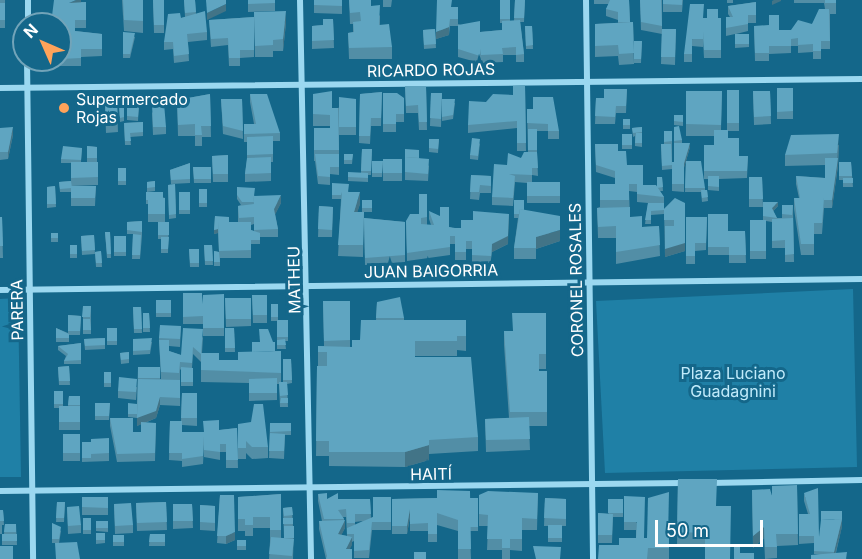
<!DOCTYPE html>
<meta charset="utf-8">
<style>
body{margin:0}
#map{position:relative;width:862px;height:559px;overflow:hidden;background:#14678a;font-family:Inter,sans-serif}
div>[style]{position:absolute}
.green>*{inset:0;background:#1f80a6}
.street>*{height:6px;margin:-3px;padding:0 3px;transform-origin:3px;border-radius:3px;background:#9bd8f0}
.wall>*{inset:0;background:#528ea6}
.shaded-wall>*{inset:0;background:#427487}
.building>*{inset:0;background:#5fa5c1}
.dots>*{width:16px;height:16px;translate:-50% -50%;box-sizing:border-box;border:3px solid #14678a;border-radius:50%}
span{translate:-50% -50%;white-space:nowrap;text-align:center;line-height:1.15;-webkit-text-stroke:6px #14678a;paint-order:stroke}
.street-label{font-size:16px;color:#fff}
.poi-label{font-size:16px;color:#fff}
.left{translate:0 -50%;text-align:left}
.park-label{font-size:16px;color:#c1ebfb}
.north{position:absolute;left:12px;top:12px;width:60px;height:60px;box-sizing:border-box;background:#14678a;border:2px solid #72a4b9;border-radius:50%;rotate:315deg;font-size:16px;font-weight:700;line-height:24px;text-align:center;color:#fff}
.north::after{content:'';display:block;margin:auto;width:21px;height:27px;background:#ffa35a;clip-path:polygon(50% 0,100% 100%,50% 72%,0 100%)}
.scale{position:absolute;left:655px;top:520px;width:108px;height:27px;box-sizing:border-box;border:3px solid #fff;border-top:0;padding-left:8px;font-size:18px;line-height:21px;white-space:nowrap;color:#fff;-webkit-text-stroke:4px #14678a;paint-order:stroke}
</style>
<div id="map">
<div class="green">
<i style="clip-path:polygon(853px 289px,857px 467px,605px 473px,596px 301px)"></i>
<i style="clip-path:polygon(18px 298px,21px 477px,0 477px,0 299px)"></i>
</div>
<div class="street">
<i style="left:300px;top:0;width:559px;rotate:88.87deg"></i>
<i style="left:586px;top:0;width:559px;rotate:89.28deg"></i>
<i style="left:28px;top:24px;width:24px;rotate:-90deg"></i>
<i style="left:27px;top:60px;width:499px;rotate:89.3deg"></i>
<i style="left:0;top:88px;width:862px;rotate:-0.6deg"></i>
<i style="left:0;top:290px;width:862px;rotate:-0.73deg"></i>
<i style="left:709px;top:483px;width:153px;rotate:-1.1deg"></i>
<i style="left:0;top:491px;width:683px;rotate:-0.67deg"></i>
</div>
<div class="wall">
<i style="clip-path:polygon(0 0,5px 0,5px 28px,0 28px)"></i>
<i style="clip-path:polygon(81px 0,81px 2px,86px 2px,86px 28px,75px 28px,75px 31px,102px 34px,102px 56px,81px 57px,81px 66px,54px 66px,54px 60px,60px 60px,60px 24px)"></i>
<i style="clip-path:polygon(122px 0,143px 0,143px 33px,124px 31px)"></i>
<i style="clip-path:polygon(153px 0,164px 0,164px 33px,154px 33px)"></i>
<i style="clip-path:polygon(184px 0,195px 0,196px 14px,207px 32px,207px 40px,188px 42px,189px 61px,174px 63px,173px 49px,164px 50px,164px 42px,181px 18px,185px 17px)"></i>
<i style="clip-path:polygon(248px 0,275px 0,275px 11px,248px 12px)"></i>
<i style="clip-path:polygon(342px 0,342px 14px,314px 13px,314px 5px)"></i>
<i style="clip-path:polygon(349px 0,371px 6px,380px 16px,380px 25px,392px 47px,392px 59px,349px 59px,348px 33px,353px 32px,353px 24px,350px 24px)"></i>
<i style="clip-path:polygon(383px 0,392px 0,391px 7px,383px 7px)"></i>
<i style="clip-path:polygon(500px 0,510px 0,510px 21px,514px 21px,515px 0,525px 0,524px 22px,520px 22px,524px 54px,524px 62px,516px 62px,516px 55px,503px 55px,503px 62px,481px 63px,480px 57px,480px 63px,458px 57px,458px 26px,450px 26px,449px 35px,436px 39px,452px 7px,458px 7px,458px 24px,480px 32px,502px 30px,502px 23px,500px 23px)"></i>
<i style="clip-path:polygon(594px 0,629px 0,630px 22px,633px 22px,634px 64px,619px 65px,618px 56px,595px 57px,595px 24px,618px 23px,618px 20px,606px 16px,606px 9px,609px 4px,594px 4px)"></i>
<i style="clip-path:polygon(640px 0,662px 0,662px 34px,641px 30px)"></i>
<i style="clip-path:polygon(663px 0,683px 0,682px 12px,663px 12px)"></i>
<i style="clip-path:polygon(727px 0,733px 0,733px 3px,727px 3px)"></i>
<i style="clip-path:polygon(794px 0,836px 0,836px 14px,830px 14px,830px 49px,821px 49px,821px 59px,813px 59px,813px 52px,798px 53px,798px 46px,791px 46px,791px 53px,769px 54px,769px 61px,755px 61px,754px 26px,779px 30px,791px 30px,812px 24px,825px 9px,824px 3px,794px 3px)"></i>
<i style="clip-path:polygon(756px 2px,756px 23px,748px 23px,748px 31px,736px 34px,749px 34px,749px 47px,735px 48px,735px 34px,726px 36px,726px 17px,730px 17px,728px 14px,728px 6px)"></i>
<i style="clip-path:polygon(254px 12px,286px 23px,283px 51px,273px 51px,273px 57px,255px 57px)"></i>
<i style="clip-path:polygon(254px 17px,254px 57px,240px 58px,240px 66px,229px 66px,228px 45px,211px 47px,209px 20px)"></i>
<i style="clip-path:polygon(704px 18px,721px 18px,721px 58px,704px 58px,703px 40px,703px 47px,692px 46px,692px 62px,684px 62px,684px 54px)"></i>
<i style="clip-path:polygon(333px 19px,334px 48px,312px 49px,312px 26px,323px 25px)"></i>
<i style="clip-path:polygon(525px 26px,532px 26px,533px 49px,526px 49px)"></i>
<i style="clip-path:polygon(435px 29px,436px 48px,424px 49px,423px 30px)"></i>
<i style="clip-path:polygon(662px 29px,676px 29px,675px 65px,661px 64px)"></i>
<i style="clip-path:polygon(123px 32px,135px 37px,130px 58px,123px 58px)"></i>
<i style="clip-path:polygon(634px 41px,642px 41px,641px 63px,634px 63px)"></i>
<i style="clip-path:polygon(525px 85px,526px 151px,517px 151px,517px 128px,468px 133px,468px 125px,486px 102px,513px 95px)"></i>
<i style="clip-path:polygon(405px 86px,426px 86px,427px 130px,419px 130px,418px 113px,406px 113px)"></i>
<i style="clip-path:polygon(777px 88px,793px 88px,793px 119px,777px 119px)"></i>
<i style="clip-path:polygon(627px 89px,626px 113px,616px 113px,615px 124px,595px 124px,596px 98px,604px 98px)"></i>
<i style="clip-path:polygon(727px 90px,739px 90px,739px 131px,728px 131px,728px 138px,739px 156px,748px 156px,747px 178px,719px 179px,719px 191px,708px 190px,708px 179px,704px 179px,704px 145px,714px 145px,714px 136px,686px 136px,686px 91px,722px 91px,721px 130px,727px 130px)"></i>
<i style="clip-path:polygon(753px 91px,770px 91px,771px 124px,754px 125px)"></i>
<i style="clip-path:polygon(382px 92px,381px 126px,371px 126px,370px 144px,359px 143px,360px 94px)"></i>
<i style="clip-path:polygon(383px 93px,404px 98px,404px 122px,396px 122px,396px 132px,383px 132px)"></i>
<i style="clip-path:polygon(431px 93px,442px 93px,441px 127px,430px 126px)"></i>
<i style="clip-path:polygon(210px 94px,211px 137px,202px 137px,202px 146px,195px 146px,195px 136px,178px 136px,177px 100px)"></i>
<i style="clip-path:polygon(250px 94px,280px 133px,280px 141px,273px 141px,273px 162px,271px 162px,271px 181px,245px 182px,245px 174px,247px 160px,247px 142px,244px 142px,244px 124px,254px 124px,250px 102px)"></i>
<i style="clip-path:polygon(313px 94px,332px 108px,338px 108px,356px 99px,356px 135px,339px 135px,339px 175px,330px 174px,330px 185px,318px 184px,315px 161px,314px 161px,314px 128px,330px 128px,330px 126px,313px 126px)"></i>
<i style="clip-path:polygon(221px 99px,242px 99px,243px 139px,223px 134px)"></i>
<i style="clip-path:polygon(442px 99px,455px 103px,453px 119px,442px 121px)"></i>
<i style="clip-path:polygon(117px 102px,118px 132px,106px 133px,105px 103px)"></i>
<i style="clip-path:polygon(124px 104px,124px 121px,120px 122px,119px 105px)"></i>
<i style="clip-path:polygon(127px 105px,139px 105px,138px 121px,127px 120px)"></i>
<i style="clip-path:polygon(527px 109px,559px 131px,559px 139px,548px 139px,548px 131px,537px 131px,537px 152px,538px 176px,532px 175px,532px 182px,560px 182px,560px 203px,527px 203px,527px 183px,515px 182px,513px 206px,492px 205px,492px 197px,507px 165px,521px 158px,528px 152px)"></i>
<i style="clip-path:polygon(152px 112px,166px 127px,166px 134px,153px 135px)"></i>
<i style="clip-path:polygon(674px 115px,683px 115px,683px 126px,674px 125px)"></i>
<i style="clip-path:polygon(623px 119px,630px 119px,630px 129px,623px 129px)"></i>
<i style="clip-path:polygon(143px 122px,143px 136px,130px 137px,131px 145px,125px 145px,124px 123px)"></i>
<i style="clip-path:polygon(642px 127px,642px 147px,635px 146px,635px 136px,633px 137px,632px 128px)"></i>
<i style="clip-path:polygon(674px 127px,682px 140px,682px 143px,690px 147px,686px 161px,705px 188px,705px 190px,707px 190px,708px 201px,702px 202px,701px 192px,685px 192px,686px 161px,684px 167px,684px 192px,672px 191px,672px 162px,674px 162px)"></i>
<i style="clip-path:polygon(0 128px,13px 135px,8px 159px,0 160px)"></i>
<i style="clip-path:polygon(664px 131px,672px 131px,672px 169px,662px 170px,661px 144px,664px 144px)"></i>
<i style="clip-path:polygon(622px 134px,632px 134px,632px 149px,622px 149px)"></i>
<i style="clip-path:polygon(429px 139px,439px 139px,438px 153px,429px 152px)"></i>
<i style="clip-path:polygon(480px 143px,478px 160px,470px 159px,470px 155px)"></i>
<i style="clip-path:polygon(595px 144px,618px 151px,627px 165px,643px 185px,657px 187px,662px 177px,663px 191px,660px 191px,664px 197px,664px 214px,651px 215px,651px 224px,645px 224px,648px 203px,637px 202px,637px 192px,629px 191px,630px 217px,642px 227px,659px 226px,660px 256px,616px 264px,616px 238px,598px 238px,597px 208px,600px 207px,600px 184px,615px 184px,615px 178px,596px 172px)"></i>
<i style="clip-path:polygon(839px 145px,838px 166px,832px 208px,824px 208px,822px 234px,814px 234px,814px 255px,801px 255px,794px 209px,794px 198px,799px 198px,796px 184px,796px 176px,825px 178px,825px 165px,785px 166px,785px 155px)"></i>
<i style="clip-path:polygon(87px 146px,97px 147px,97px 162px,98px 162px,98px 185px,72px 186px,96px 186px,95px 206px,71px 206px,71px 192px,60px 192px,59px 182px,71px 181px,71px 163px,61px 163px,61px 159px,82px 148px,81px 162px,87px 162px)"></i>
<i style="clip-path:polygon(362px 149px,372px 149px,371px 175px,368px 175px,368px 182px,348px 181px,348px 177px,361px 173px)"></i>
<i style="clip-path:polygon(405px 149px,419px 158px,429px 166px,428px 181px,405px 180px)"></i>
<i style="clip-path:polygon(344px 154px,353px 154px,352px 164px,344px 164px)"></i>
<i style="clip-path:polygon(228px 155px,228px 182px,213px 182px,212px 156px)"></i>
<i style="clip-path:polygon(383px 159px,402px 159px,402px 181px,383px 181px)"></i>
<i style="clip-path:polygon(372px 161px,383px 161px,382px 177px,372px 177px)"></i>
<i style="clip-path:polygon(839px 162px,851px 162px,853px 187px,843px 187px,843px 180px,839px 180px)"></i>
<i style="clip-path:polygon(190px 163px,190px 183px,171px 184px,170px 170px)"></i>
<i style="clip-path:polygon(193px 167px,211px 167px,211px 183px,194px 183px)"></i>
<i style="clip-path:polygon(118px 168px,126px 168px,126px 185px,118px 185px)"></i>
<i style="clip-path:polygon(471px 175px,491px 176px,491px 193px,480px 193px,479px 200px,470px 199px)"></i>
<i style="clip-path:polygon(749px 177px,762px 177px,763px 207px,749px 207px)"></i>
<i style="clip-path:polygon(155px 181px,155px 191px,147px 192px,147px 182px)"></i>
<i style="clip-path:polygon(332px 183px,349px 192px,360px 204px,357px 212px,364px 212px,363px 257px,338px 256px,341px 199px,332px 199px)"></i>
<i style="clip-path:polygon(175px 184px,176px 218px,169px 219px,168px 185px)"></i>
<i style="clip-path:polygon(55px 186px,56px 207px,47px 208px,47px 187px)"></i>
<i style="clip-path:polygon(evenodd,237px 187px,255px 196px,281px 203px,275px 214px,278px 229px,278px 237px,260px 237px,260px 244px,251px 244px,251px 258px,220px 258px,220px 266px,214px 266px,214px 251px,219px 252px,218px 233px,214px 234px,215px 216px,229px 222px,238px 222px,238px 206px,241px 205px,237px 199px,237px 187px,254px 224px,254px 231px,251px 230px,251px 225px,254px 224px)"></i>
<i style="clip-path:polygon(199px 189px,207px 189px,207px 207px,199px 207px)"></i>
<i style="clip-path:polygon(146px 192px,165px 198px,165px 222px,169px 222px,168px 253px,161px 253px,161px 239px,158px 239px,158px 222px,148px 222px,148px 204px,146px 204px)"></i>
<i style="clip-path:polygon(179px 192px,190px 192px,190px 214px,179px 214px)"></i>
<i style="clip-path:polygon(427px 194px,427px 225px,431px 225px,429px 219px,429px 211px,449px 227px,508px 244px,492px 252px,491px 263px,472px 263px,472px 249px,466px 249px,466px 260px,455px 260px,455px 244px,450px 244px,450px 255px,407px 261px,406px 221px,419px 214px)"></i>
<i style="clip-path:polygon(675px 198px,685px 251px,665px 257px,664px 209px)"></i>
<i style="clip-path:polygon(362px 200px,372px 200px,372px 212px,362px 212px)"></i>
<i style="clip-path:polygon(514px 200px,524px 210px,560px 241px,536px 249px,536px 259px,514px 259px,514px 248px,518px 218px,514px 218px)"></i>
<i style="clip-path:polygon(763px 202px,778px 206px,773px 211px,777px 218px,782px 218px,782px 205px,793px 205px,794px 262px,785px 262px,785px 248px,772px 248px,772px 222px,766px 221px,766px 259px,750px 259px,750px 220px,763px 220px)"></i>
<i style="clip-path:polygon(319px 206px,333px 207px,332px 237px,318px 237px)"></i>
<i style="clip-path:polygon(708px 214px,728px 231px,745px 231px,746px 263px,729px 263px,729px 255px,708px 255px)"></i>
<i style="clip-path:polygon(0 217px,2px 217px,3px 258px,0 258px)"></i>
<i style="clip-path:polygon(686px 217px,707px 217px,706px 250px,695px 251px,695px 264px,686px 264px)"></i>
<i style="clip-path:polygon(364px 218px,405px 222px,405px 262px,365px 265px)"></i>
<i style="clip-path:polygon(142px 221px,142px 236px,140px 259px,132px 259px,133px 234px,127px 234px,127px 222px)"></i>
<i style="clip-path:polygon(105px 232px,110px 232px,111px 258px,107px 258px)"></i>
<i style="clip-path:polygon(51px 233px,58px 233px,58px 242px,51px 242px)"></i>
<i style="clip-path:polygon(94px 235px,95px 254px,82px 255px,81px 236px)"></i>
<i style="clip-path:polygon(114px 236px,126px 236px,126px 256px,114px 256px)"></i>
<i style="clip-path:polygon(70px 245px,77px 245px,77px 258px,70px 258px)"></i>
<i style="clip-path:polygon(204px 245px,212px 245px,213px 265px,205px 265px)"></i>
<i style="clip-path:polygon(189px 249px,199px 249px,199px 267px,190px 267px)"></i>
<i style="clip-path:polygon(101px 251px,102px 267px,96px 267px,95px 252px)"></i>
<i style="clip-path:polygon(183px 293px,202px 304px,224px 294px,224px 336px,203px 336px,203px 324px,183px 324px)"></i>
<i style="clip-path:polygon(252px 295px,267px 295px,267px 323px,253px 323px)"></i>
<i style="clip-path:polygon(225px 298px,251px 298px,251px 326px,226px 327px)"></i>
<i style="clip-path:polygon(156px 300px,171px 300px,171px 317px,156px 317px)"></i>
<i style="clip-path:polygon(323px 301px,350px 301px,350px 347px,352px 347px,360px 340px,376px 320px,377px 302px,404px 318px,404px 320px,466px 320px,466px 351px,457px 350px,457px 356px,415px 356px,415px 357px,478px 437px,478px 451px,429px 454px,429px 460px,405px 467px,329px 466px,329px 456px,316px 456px,317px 366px,318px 366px,318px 346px,324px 346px)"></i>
<i style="clip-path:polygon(271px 304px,278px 304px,278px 320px,288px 320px,288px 341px,285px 341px,286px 349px,277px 349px,277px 321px,271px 321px)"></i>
<i style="clip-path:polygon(83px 306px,91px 306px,91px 334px,83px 334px)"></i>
<i style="clip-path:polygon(133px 307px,141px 307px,142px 333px,134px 333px)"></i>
<i style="clip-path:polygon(143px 313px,149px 313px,150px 332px,143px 332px)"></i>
<i style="clip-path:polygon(546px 313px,546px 369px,539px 369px,539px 371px,547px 371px,547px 426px,529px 426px,530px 450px,486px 452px,485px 419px,509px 418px,504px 345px,504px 331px,513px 331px)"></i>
<i style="clip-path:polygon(68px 315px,81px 316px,80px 335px,69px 335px,69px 342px,56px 342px,56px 328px,68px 333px)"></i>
<i style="clip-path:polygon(181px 326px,180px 347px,169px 346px,169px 351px,181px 355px,203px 337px,202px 353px,219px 360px,238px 360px,275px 351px,281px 351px,281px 382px,283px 382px,283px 359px,291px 359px,292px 383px,287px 384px,288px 407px,280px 407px,279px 384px,277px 384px,277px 400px,249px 401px,249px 383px,201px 382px,201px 362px,193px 354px,192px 368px,193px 368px,193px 386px,181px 386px,181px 370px,180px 369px,180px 406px,160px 405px,156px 418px,145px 423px,156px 423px,155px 461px,117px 462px,110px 426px,110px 418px,133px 432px,141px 432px,141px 424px,137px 426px,137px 418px,128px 417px,128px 414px,137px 404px,138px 367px,160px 367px,160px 379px,161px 379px,159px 338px)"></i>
<i style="clip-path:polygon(107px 328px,117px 328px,117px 345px,107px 345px)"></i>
<i style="clip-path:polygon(225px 328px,234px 328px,235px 352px,225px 352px)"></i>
<i style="clip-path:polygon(105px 338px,105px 349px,85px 350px,84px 339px)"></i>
<i style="clip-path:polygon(133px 339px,152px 342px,150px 354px,133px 355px)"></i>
<i style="clip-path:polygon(81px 343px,81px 364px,64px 364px,64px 361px,66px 356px,58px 350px,58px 346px)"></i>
<i style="clip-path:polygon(129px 352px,129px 363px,121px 364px,120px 353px)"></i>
<i style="clip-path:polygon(69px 366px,70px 385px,59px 385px,58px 367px)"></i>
<i style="clip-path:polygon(104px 372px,111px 372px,111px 387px,104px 387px)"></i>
<i style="clip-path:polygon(137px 387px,136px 400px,118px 398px,118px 391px)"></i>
<i style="clip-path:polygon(54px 391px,63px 391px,63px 406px,68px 406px,69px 396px,80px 396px,80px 430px,59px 430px,59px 408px,54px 408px)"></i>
<i style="clip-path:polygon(182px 393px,197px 401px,197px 426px,182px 425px,182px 432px,203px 432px,237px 428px,238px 468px,226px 468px,226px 452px,220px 452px,220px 460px,204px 457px,204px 444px,203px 464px,182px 467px,182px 461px,169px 460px,170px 421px,181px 421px)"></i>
<i style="clip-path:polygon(95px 403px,110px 403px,109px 420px,95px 420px)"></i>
<i style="clip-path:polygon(270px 423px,291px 423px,291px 435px,285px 435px,284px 459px,269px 458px)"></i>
<i style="clip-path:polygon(238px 424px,268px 447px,268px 458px,252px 459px,246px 453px,246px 459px,238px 459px)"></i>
<i style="clip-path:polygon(63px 434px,80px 434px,80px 461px,63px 461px)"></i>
<i style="clip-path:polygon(82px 442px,109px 453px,109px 461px,82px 462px)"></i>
<i style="clip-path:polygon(678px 479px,717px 479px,705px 547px,677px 547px)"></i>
<i style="clip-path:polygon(797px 485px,798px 545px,777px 546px,777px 558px,765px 559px,764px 538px,753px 548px,752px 490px,772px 495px)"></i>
<i style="clip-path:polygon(437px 490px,470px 498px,478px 498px,478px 531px,470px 531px,471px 559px,458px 559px,458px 531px,437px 525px)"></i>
<i style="clip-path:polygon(538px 493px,537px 530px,522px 530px,522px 551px,510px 550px,510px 559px,502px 559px,502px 550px,487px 550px,488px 526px,479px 526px,479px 495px)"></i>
<i style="clip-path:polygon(804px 493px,819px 537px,842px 511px,842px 526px,836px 553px,847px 559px,814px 554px,814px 543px,799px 544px,799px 514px,808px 514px,804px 501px)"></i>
<i style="clip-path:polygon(281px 494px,281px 538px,284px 538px,283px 508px,292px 507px,293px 526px,294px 526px,293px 559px,269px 559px,270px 541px,270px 528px,253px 528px,253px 536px,245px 536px,245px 531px,238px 531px,238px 497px)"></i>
<i style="clip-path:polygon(evenodd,318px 494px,327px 499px,370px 499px,371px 518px,373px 517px,391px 497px,391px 530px,372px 530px,369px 558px,354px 558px,354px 541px,352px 542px,352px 545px,326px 559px,319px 529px,319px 521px,322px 521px,318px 501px,318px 494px,343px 517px,346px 517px,347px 536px,341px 535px,345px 528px,344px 519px,343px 517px,318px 494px,363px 521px,355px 525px,355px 522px,363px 521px)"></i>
<i style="clip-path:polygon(220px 495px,235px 540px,226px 544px,217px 543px)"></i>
<i style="clip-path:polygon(624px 496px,644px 538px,669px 538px,669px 559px,598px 559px,619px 545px,636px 538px,636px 530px,624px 530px)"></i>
<i style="clip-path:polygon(82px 497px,108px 497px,108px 515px,82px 515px)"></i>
<i style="clip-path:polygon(437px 498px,437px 542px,428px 542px,428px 531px,410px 531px,410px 517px,407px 534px,392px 534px,392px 499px)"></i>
<i style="clip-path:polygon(545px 498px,566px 499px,566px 526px,562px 526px,562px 542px,548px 542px,548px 526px,544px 526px)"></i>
<i style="clip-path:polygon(623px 499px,623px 517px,613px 517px,612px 543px,598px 543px,598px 513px,608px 514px)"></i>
<i style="clip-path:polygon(57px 502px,65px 502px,64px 522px,56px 522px)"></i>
<i style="clip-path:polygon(166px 502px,167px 530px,137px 531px,136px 503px)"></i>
<i style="clip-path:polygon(114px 504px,133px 525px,133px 533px,115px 534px)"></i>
<i style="clip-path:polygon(173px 504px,192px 504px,193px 528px,173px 529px)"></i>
<i style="clip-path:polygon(200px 505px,215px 506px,215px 531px,200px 530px)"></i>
<i style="clip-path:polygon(67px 507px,81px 525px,81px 533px,68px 534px)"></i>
<i style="clip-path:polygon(0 510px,3px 510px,4px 525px,2px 525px,2px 534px,0 534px)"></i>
<i style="clip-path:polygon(83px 518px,91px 518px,91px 534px,83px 534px)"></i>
<i style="clip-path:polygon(96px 521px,108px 521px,108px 532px,96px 531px)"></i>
<i style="clip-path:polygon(52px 523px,61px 531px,59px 543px,52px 543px)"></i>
<i style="clip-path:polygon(5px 524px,16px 524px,17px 545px,2px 545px,2px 534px,4px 534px)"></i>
<i style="clip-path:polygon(96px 533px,105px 533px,105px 543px,96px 544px)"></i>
<i style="clip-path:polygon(150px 534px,165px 534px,165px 546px,149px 546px)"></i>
<i style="clip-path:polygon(113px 535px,124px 535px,124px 546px,113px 546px)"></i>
<i style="clip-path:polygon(246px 540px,246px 550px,237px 550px,237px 546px)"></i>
</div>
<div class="shaded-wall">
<i style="clip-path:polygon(76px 0,81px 0,81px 6px,69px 3px)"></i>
<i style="clip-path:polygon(774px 0,781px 0,781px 1px,772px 5px,772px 1px)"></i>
<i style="clip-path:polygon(226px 4px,226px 11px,207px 20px,207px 13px)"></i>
<i style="clip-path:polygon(286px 11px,286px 23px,283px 51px,283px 39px)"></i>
<i style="clip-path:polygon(449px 27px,449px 35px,436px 39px,436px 32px)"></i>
<i style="clip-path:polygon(13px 127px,13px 135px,8px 159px,8px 152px)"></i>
<i style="clip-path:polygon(839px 134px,838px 166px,832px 208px,832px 200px,837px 163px)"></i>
<i style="clip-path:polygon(690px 143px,690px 147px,684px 168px,684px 164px)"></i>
<i style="clip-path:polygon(360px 192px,360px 204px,354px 223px,354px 212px)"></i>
<i style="clip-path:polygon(281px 195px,281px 203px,274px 217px,274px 209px)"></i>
<i style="clip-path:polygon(778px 202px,778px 206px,772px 212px,772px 208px)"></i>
<i style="clip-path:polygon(685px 211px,685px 251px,665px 257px,665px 249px)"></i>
<i style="clip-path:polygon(509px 214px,508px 244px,492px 252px,492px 244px)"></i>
<i style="clip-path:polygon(218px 229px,218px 233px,214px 234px,214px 230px)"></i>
<i style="clip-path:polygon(560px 230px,560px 241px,536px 249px,536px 237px)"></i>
<i style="clip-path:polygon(160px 397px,160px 405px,156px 418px,137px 426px,137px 418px)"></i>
<i style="clip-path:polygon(429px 445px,429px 460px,405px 467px,405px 452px)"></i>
<i style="clip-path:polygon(410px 509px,410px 517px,407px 534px,407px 526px)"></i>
<i style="clip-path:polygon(842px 519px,842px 527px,834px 559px,834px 552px)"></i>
<i style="clip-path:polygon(345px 520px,345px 528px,338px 542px,338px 534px)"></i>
<i style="clip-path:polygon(764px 527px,764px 538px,753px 548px,753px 536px)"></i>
<i style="clip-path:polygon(235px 532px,235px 540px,226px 544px,226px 536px)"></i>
<i style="clip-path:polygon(352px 537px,352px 545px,346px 557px,346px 549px)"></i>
</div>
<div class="building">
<i style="clip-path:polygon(54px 0,76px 0,69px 3px,86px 2px,86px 20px,75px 20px,75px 31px,102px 34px,102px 49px,81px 49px,81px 58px,60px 59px,60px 41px,63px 41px,60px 41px,60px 24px,51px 24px)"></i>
<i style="clip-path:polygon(123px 0,143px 0,143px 21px,124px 20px)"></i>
<i style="clip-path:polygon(153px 0,164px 0,164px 25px,154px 25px)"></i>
<i style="clip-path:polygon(184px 0,195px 0,196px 12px,185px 13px)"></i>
<i style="clip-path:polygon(206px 0,226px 0,226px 4px,207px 13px)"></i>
<i style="clip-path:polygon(248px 0,275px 0,275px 3px,248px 4px)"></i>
<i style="clip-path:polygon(314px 0,342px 0,342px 6px,314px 5px)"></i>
<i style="clip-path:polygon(349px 0,371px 0,371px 6px,380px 5px,379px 25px,389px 24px,392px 47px,349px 48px,348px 33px,354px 32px,353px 22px,361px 21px,360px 12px,350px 13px)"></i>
<i style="clip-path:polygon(437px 0,452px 0,451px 7px,458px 7px,458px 19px,450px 19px,449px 27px,436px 32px)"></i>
<i style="clip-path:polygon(500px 0,510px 0,510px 19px,500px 19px)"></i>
<i style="clip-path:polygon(515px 0,525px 0,524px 18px,514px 18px)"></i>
<i style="clip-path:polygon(610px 0,629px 0,630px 22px,618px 22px,618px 12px,606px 9px)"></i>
<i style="clip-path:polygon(640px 0,661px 0,662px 26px,641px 22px)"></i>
<i style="clip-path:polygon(663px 0,682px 0,682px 5px,663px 4px)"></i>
<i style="clip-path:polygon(825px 0,836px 0,836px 3px,825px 3px)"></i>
<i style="clip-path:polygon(756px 2px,756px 15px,748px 15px,748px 24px,726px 28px,726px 17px,733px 17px,728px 6px)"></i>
<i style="clip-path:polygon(0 3px,5px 3px,5px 20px,0 20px)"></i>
<i style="clip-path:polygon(690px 4px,704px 4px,703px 18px,721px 18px,721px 50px,704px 50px,703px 32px,703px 39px,692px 39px,692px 54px,684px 54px)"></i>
<i style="clip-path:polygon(707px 9px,718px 9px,718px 18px,707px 18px)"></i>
<i style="clip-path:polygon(819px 9px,829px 9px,830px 41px,821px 41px,821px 51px,813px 51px,813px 44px,798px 45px,798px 38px,791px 39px,791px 46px,769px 46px,769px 53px,755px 53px,754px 26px,769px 25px,769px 15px,779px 15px,779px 30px,791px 30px,798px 20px,812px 24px)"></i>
<i style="clip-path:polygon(205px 11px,207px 32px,187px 34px,189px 54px,174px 56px,173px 42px,164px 42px,168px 14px,180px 13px,181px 18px)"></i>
<i style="clip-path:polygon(286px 11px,283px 39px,273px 40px,273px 45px,255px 46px,254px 12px)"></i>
<i style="clip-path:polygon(254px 17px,254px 50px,240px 50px,240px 58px,229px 58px,228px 38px,211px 39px,209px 20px)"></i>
<i style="clip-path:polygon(323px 19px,333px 19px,334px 40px,312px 41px,312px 26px,323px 25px)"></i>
<i style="clip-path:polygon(520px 20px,524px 54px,516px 55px,516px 47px,502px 48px,503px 54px,481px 55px,480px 49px,480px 56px,458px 49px,458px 25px,480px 21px,480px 32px,502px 30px,502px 21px)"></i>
<i style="clip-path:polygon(633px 22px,634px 53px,619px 54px,618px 45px,595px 46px,595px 24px)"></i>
<i style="clip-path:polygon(525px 26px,532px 26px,533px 45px,526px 46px)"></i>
<i style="clip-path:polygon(435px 29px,436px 44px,424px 45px,423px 30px)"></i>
<i style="clip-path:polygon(662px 29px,676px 29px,675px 57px,661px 57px)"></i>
<i style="clip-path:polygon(123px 32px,135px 33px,130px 54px,123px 54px)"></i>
<i style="clip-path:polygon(735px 34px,749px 34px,749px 44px,735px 44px)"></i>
<i style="clip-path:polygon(634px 41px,642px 41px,641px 59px,634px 59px)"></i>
<i style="clip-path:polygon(525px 85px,526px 143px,517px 143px,517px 121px,468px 125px,469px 101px,486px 102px,493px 94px,513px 95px,513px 86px)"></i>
<i style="clip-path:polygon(405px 86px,426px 86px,427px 122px,419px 122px,418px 105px,406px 106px)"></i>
<i style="clip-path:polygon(777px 88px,793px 88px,793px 111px,777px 112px)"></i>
<i style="clip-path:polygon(604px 89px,627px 89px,626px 106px,616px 106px,615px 117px,595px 116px,596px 98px,604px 98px)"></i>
<i style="clip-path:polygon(727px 90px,739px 90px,739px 123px,727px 123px)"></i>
<i style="clip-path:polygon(332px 91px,332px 108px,338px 108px,339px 150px,314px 150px,314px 128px,330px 128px,330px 115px,313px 114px,313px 94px)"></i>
<i style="clip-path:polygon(686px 91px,722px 91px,721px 125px,686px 124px)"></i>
<i style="clip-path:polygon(753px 91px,770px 91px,771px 116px,754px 117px)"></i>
<i style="clip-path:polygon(382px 92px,381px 118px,371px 118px,370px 136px,359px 136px,360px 94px)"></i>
<i style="clip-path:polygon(383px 93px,397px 93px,404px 98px,404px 114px,396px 114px,396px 124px,383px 124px)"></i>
<i style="clip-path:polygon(431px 93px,442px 93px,441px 119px,430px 118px)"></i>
<i style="clip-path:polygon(210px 94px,211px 126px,201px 126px,202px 135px,195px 135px,195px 124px,178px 125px,177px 100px)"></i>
<i style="clip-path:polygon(250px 94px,267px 94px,280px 133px,244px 134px,244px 124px,256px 124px)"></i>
<i style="clip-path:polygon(339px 97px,356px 99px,356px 127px,339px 127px)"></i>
<i style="clip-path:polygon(533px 97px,553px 97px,559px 131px,548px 131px,548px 124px,527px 123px,527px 109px,533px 109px)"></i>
<i style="clip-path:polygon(221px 99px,242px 99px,243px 131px,223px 126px)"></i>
<i style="clip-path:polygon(442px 99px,455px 99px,453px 115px,442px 117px)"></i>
<i style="clip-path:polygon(117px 102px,118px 124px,106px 125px,105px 103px)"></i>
<i style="clip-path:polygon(164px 103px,166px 127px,153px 127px,152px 104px)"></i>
<i style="clip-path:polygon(124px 104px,124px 117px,120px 118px,119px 105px)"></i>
<i style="clip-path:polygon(127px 105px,139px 105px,138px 117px,127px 116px)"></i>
<i style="clip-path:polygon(674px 115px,683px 115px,683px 122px,674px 121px)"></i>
<i style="clip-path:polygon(623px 119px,630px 119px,630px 125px,623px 125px)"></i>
<i style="clip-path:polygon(143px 122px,143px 132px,130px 133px,131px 141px,125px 141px,124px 123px)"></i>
<i style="clip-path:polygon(679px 126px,682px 140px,674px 141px,674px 127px)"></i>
<i style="clip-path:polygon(13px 127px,8px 152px,0 152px,0 128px)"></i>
<i style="clip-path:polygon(642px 127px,642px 132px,633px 133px,632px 128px)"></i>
<i style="clip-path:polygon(528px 129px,537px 129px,537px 150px,528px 150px)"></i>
<i style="clip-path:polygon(714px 130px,728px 130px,728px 138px,739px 138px,739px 156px,748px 156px,747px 171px,704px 171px,704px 145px,714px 145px)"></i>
<i style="clip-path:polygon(664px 131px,672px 131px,672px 141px,664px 142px)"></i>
<i style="clip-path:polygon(636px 133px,642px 133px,642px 143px,635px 143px)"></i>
<i style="clip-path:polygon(622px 134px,632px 134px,632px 145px,622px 145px)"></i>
<i style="clip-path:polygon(839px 134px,837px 153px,785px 155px,791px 135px)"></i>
<i style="clip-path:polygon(273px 136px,273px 154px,247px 155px,247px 137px)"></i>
<i style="clip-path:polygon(472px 138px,480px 139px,478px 156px,470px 155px)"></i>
<i style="clip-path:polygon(429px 139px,439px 139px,438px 149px,429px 148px)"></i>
<i style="clip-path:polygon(674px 143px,690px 143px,684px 163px,684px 162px,674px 162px)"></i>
<i style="clip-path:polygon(595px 144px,618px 144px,618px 151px,626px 151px,627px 165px,643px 165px,643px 185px,656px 185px,664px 197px,637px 194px,637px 184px,629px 184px,629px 200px,600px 200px,600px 184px,615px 184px,615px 171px,596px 165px)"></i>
<i style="clip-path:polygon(661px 144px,671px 144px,672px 165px,662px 166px)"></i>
<i style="clip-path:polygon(63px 146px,82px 148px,81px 160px,61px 159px)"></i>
<i style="clip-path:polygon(87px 146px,97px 147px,97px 158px,87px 158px)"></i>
<i style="clip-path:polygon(362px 149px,372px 149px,371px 171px,361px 171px)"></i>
<i style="clip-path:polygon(405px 149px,419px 150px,419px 158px,405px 157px,405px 159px)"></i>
<i style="clip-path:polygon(524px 152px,537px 152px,538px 168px,532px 168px,532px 175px,509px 174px,515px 176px,513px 198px,492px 197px,494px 164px,507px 165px,508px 153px,521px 158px)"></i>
<i style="clip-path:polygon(315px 154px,339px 154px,339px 167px,330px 167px,330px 177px,318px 176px)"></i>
<i style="clip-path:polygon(344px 154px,353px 154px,352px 160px,344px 160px)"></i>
<i style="clip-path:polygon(228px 155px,228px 174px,213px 174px,212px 156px)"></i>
<i style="clip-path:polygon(271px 157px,271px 173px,245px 174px,247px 158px)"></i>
<i style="clip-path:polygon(405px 157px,429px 159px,428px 174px,405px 172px)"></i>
<i style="clip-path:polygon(825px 158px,838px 158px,832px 200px,824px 200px,824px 198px,800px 198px,796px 176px,825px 178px)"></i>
<i style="clip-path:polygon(383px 159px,402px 159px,402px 173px,383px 173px)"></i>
<i style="clip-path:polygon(372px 161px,383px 161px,382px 173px,372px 173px)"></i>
<i style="clip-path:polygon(686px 161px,701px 161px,705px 188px,685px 188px)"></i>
<i style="clip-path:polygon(71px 162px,98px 162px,98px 177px,71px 178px)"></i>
<i style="clip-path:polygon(672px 162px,684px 162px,684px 184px,672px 184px)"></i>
<i style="clip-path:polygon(839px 162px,851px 162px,852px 176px,839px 176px)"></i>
<i style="clip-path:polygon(190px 163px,190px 179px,171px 180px,170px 170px)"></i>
<i style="clip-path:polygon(193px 167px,211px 167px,211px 179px,194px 179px)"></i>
<i style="clip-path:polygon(118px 168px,126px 168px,126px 181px,118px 181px)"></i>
<i style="clip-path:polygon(348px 172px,368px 173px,368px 178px,348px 177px)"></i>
<i style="clip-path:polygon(471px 175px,491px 176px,491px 186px,480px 185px,479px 192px,470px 192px)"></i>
<i style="clip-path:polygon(708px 176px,719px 176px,719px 187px,708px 186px)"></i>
<i style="clip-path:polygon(657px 177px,662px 177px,663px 187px,657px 188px)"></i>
<i style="clip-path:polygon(749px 177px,762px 177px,763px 199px,749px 199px)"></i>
<i style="clip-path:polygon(843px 178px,853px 178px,853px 183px,843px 183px)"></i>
<i style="clip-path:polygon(71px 181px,72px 188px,60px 189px,59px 182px)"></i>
<i style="clip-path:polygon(155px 181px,155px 187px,147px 188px,147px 182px)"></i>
<i style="clip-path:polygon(527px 182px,560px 182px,560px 196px,527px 196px)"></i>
<i style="clip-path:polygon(332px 183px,349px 184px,348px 192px,342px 192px,341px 195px,332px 195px)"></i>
<i style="clip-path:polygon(175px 184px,176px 214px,169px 215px,168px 185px)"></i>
<i style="clip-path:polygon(55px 186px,56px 204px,47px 204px,47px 187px)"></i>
<i style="clip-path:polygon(71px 186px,96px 186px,95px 198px,71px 198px)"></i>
<i style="clip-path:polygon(237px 187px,255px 188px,254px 196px,253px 196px,254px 202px,242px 202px,237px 195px)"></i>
<i style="clip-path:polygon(199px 189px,207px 189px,207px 203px,199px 203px)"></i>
<i style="clip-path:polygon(701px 190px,707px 190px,708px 197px,702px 198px)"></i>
<i style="clip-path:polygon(146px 192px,163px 192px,163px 198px,148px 198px,148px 200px,146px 200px)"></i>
<i style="clip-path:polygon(179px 192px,190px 192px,190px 210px,179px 210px)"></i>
<i style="clip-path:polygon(342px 192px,360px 192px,354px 212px,364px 212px,363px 245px,338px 245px)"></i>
<i style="clip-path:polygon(419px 194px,427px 194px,427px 217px,421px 218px,421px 224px,434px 225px,429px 211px,440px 216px,440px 207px,449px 207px,449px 227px,455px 228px,461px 228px,461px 220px,473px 220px,473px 211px,509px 214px,508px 236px,492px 244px,491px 256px,472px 255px,472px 241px,466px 241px,466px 252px,455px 252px,455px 236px,450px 236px,450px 247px,407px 253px,406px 221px,410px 214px,419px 214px)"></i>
<i style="clip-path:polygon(281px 195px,274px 209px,278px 229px,254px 230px,254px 217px,239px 218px,238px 206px,254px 204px,253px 196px)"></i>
<i style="clip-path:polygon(148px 198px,165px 198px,165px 214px,148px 214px)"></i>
<i style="clip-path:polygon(675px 198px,685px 203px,685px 243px,665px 249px,665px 226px,674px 226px,674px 220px,664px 220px,664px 209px)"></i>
<i style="clip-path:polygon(794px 198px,824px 198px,822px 223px,814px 223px,814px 244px,801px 244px)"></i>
<i style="clip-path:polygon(362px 200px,372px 200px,372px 208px,362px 208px)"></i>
<i style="clip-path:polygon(514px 200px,524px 200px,524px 210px,520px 209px,519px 214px,514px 214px)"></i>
<i style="clip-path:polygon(763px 202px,778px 202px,772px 208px,777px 218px,763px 216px)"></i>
<i style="clip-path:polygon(648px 203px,664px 203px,664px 210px,651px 211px,651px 220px,645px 220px)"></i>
<i style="clip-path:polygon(782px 205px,793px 205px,792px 215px,782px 214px)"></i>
<i style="clip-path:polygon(319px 206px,333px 207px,332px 230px,318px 229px)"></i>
<i style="clip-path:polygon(630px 207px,630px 217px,642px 216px,642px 227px,659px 226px,660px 245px,616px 252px,616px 226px,598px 227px,597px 208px)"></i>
<i style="clip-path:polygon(520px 209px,560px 216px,560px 230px,536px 237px,536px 248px,514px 248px)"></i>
<i style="clip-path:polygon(708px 214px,728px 214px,728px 231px,745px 231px,746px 255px,729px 255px,729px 247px,708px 247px)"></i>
<i style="clip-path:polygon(215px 216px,229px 217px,229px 222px,218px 222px,218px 229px,214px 230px)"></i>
<i style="clip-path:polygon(0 217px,2px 217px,3px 246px,0 246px)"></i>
<i style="clip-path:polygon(686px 217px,707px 217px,706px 243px,695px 243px,695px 256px,686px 256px)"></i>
<i style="clip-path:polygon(364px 218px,405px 222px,405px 255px,365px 258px)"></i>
<i style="clip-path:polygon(793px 218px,794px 254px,785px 255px,785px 240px,772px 241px,772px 219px)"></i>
<i style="clip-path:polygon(750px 220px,766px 220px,766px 251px,750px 251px)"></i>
<i style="clip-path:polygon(142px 221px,142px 232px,127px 230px,127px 222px)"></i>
<i style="clip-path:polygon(158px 222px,169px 222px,169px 235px,158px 235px)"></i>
<i style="clip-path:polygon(218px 222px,251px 222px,251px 250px,219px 251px)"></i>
<i style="clip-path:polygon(251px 230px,260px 233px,260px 240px,251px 240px)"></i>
<i style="clip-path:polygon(105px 232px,110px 232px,111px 254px,107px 254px)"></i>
<i style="clip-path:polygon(51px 233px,58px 233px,58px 238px,51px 238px)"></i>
<i style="clip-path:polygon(133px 234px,141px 235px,140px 255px,132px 255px)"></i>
<i style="clip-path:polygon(94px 235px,95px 250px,82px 251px,81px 236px)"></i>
<i style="clip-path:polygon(114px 236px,126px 236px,126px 252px,114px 252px)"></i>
<i style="clip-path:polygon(161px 237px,169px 237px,168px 249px,161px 249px)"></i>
<i style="clip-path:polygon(70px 245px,77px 245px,77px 254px,70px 254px)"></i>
<i style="clip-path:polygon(204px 245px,212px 245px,213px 261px,205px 261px)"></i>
<i style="clip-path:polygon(189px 249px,199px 249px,199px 263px,190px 263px)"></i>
<i style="clip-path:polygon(101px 251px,102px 263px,96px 263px,95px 252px)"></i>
<i style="clip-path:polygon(214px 251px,219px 252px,220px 262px,214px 262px)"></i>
<i style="clip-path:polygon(183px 293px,202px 293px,202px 304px,203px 295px,224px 294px,224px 328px,203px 328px,203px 316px,183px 317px)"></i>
<i style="clip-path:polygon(252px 295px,267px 295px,267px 315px,253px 315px)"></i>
<i style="clip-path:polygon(400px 297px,404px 318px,376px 318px,377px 302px)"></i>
<i style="clip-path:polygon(225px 298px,251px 298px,251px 319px,226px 319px)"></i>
<i style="clip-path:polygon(156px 300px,171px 300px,171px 313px,156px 313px)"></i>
<i style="clip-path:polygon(323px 301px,350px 301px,350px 340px,324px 341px)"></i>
<i style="clip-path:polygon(271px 304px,278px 304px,278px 317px,271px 317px)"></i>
<i style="clip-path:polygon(83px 306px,91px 306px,90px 317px,82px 317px)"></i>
<i style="clip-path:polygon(133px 307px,141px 307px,142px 329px,134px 329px)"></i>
<i style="clip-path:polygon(143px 313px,149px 313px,150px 328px,143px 328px)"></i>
<i style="clip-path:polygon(512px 313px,546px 313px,546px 354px,539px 354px,539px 371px,547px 371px,547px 412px,510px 412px,504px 331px,513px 331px)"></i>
<i style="clip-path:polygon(68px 315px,81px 316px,80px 331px,68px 331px)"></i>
<i style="clip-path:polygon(83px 319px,90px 319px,91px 330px,83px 330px)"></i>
<i style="clip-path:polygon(277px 320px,288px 320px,288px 337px,277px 337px)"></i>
<i style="clip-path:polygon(361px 320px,466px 320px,466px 336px,457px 336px,457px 341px,415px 341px,415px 357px,471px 357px,478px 437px,429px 440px,429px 445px,405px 452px,329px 452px,329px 441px,316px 441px,317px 366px,327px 366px,327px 352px,318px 352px,318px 346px,352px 347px,352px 340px,360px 340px)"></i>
<i style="clip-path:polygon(160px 325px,181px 326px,180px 339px,159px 338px)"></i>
<i style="clip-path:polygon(56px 328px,69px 334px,69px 338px,56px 338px)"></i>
<i style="clip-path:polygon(107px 328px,117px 328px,117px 341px,107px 341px)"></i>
<i style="clip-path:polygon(183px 328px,203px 329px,201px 354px,193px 347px,192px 363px,180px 362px,179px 373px,161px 372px,159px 340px,169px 340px,169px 351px,181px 355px)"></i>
<i style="clip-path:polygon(225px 328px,234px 328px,235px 348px,225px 348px)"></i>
<i style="clip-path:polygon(259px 329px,268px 329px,273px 342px,260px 342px)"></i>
<i style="clip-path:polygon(105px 338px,105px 345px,85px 346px,84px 339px)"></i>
<i style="clip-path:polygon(152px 338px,150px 350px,133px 351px,133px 339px)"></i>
<i style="clip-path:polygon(285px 339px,286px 345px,277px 345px,277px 340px)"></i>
<i style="clip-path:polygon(252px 342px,275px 342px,275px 351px,252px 352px)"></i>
<i style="clip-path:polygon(81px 343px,81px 360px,64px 361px,68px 354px,58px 346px)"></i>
<i style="clip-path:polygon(281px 351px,281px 373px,201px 370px,201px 353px,219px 353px,219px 360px,238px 360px,238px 352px)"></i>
<i style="clip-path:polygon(129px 352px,129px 359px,121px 360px,120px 353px)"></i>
<i style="clip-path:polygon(283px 359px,291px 359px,292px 380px,283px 380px)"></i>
<i style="clip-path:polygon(69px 366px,70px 381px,59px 381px,58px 367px)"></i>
<i style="clip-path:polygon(138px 367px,160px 367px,160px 378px,138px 378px)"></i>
<i style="clip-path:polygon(181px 367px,193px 368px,193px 382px,181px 382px)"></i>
<i style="clip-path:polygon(104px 372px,111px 372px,111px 383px,104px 383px)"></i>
<i style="clip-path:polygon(119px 377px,137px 379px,136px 392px,118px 391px)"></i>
<i style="clip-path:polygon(277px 378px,277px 393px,249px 393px,249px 379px)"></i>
<i style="clip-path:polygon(138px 379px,180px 380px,180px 398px,160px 397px,156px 411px,137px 418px)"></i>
<i style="clip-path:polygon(279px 382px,287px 382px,288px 395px,280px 396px)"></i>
<i style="clip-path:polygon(54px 391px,63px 391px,63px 404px,54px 404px)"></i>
<i style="clip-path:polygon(182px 393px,197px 393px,197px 418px,181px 418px)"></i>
<i style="clip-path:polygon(69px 396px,80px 396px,80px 405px,68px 405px)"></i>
<i style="clip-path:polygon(281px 398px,288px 398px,288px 403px,280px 403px)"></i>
<i style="clip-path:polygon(95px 403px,110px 403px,109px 416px,95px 416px)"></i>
<i style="clip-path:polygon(128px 403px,137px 404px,137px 414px,128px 414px)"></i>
<i style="clip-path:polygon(254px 404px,263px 404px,268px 447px,252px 447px,246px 441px,246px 448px,238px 448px,238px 424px,251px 422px)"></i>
<i style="clip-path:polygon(59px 406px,80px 406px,80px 422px,59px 422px)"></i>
<i style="clip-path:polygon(529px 417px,530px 439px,486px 440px,485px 419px)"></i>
<i style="clip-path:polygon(110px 418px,133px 418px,133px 432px,141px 432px,141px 422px,156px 423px,155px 453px,117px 454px)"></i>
<i style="clip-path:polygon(219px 420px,219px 430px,237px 428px,238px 460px,226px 460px,226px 444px,220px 444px,220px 452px,204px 450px,204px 436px,203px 456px,182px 459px,182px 453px,169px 453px,170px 421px,182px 421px,182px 432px,204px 432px,203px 421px)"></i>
<i style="clip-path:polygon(270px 423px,291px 423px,291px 431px,270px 432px)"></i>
<i style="clip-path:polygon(270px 433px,285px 434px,284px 451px,269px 451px)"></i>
<i style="clip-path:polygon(63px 434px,80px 434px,80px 453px,63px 453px)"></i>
<i style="clip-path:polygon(109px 438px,109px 453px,91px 454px,91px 439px)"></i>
<i style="clip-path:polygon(82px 442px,91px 442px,91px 458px,82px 458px)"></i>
<i style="clip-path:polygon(678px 479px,717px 479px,716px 506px,731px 506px,730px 559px,705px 559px,705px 533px,677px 532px)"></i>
<i style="clip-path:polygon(797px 485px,798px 534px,776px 534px,777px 547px,765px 547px,764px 527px,753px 536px,752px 490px,770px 489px,772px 496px,772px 486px)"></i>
<i style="clip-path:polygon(818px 488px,819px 537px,821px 520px,842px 519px,834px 552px,814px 551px,814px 536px,799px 536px,799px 514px,810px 514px,804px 493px)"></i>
<i style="clip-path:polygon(437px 490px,470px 491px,471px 549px,458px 549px,458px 520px,437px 513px)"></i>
<i style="clip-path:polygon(488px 491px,538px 493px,537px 519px,522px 518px,522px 539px,510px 539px,510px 548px,502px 548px,502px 539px,487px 539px,488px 515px,479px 514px,479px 495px)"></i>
<i style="clip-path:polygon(669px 492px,668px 538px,647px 538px,648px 498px)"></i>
<i style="clip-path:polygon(327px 493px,327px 499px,338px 493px,338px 499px,370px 499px,371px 514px,355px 514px,355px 523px,347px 523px,346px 509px,338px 510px,344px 519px,324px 519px,318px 494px)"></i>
<i style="clip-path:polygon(281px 494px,281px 530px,270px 530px,270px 517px,253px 517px,253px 525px,245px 525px,245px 519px,238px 519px,238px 497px)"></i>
<i style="clip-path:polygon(220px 495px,234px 495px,235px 532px,226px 536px,217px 536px)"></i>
<i style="clip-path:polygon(624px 496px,645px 497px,644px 538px,636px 538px,637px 522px,624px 522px)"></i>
<i style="clip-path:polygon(82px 497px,108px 497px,108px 508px,82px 507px)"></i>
<i style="clip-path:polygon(373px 497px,391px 497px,391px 522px,372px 522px,369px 550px,354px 551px,354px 534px,347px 534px,347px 528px,373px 517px)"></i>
<i style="clip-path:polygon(437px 498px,437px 534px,428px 534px,428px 523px,410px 524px,410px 509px,407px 526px,392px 526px,392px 499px)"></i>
<i style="clip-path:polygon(470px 498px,478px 498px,478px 527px,470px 527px)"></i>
<i style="clip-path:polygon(545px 498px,566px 499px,566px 519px,544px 518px)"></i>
<i style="clip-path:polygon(608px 499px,623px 499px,623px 513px,608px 513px)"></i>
<i style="clip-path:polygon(57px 502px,65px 502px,64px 518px,56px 518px)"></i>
<i style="clip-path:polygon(166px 502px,167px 522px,137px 523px,136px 503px)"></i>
<i style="clip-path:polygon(131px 503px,133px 525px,115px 526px,114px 504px)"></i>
<i style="clip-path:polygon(173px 504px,192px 504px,193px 521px,173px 521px)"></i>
<i style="clip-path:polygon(200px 505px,215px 506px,215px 523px,200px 522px)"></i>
<i style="clip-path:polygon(79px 506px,81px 525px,68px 526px,67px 507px)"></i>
<i style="clip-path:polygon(292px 507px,293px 515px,284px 516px,283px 508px)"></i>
<i style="clip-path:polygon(0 510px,3px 510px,4px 521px,0 521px)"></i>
<i style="clip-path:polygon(821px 511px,842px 511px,842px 522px,842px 519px,821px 520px)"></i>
<i style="clip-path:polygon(598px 513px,613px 514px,612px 535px,598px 535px)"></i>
<i style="clip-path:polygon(83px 518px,91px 518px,91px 530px,83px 530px)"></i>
<i style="clip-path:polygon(283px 518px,293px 518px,293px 524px,283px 524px)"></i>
<i style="clip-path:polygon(345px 520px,338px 534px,352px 537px,346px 549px,352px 549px,352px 559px,326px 559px,327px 556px,319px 521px)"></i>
<i style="clip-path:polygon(96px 521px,108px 521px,108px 528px,96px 528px)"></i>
<i style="clip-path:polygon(52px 523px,61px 527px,59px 539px,52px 539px)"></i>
<i style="clip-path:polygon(5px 524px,16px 524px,16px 532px,4px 532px)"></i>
<i style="clip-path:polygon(548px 525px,562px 525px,562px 538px,548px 538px)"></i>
<i style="clip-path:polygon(284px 526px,294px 526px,294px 538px,284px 538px)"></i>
<i style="clip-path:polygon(96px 533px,105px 533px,105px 540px,96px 540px)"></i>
<i style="clip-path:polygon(2px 534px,17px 534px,17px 541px,2px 541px)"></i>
<i style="clip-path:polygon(150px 534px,165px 534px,165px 542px,149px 542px)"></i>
<i style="clip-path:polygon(113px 535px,124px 535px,124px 542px,113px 542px)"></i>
<i style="clip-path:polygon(271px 537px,294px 539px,292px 556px,269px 554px)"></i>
<i style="clip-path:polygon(619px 538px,669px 538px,669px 548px,648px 548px,647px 559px,598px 559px,599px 545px,619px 545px)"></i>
<i style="clip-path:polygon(237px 540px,246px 540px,246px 546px,237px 546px)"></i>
<i style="clip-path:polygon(77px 542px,80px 559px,56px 559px,55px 543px)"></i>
<i style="clip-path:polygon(740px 545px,740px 553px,754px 553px,754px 559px,734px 559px,734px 546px)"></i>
<i style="clip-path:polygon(0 546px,13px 546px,13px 559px,0 559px)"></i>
<i style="clip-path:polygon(533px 546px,561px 547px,560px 559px,536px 559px)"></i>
<i style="clip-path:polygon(414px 552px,426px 552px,426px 559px,414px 559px)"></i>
<i style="clip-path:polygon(847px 552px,846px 559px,811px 559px,811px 555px)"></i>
</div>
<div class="dots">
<i style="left:64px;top:108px;background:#ffa35a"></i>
</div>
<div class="street-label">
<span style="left:431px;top:70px;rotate:-1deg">RICARDO ROJAS</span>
<span style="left:431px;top:271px;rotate:-1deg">JUAN BAIGORRIA</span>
<span style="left:294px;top:280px;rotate:-91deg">MATHEU</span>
<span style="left:576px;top:280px;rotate:-91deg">CORONEL ROSALES</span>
<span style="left:17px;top:310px;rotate:-91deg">PARERA</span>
<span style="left:431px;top:474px;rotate:-1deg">HAITÍ</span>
</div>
<div class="poi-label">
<span class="left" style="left:76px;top:108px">Supermercado<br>Rojas</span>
</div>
<div class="park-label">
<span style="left:733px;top:382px">Plaza Luciano<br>Guadagnini</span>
</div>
<div class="north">N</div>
<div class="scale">50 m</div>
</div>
